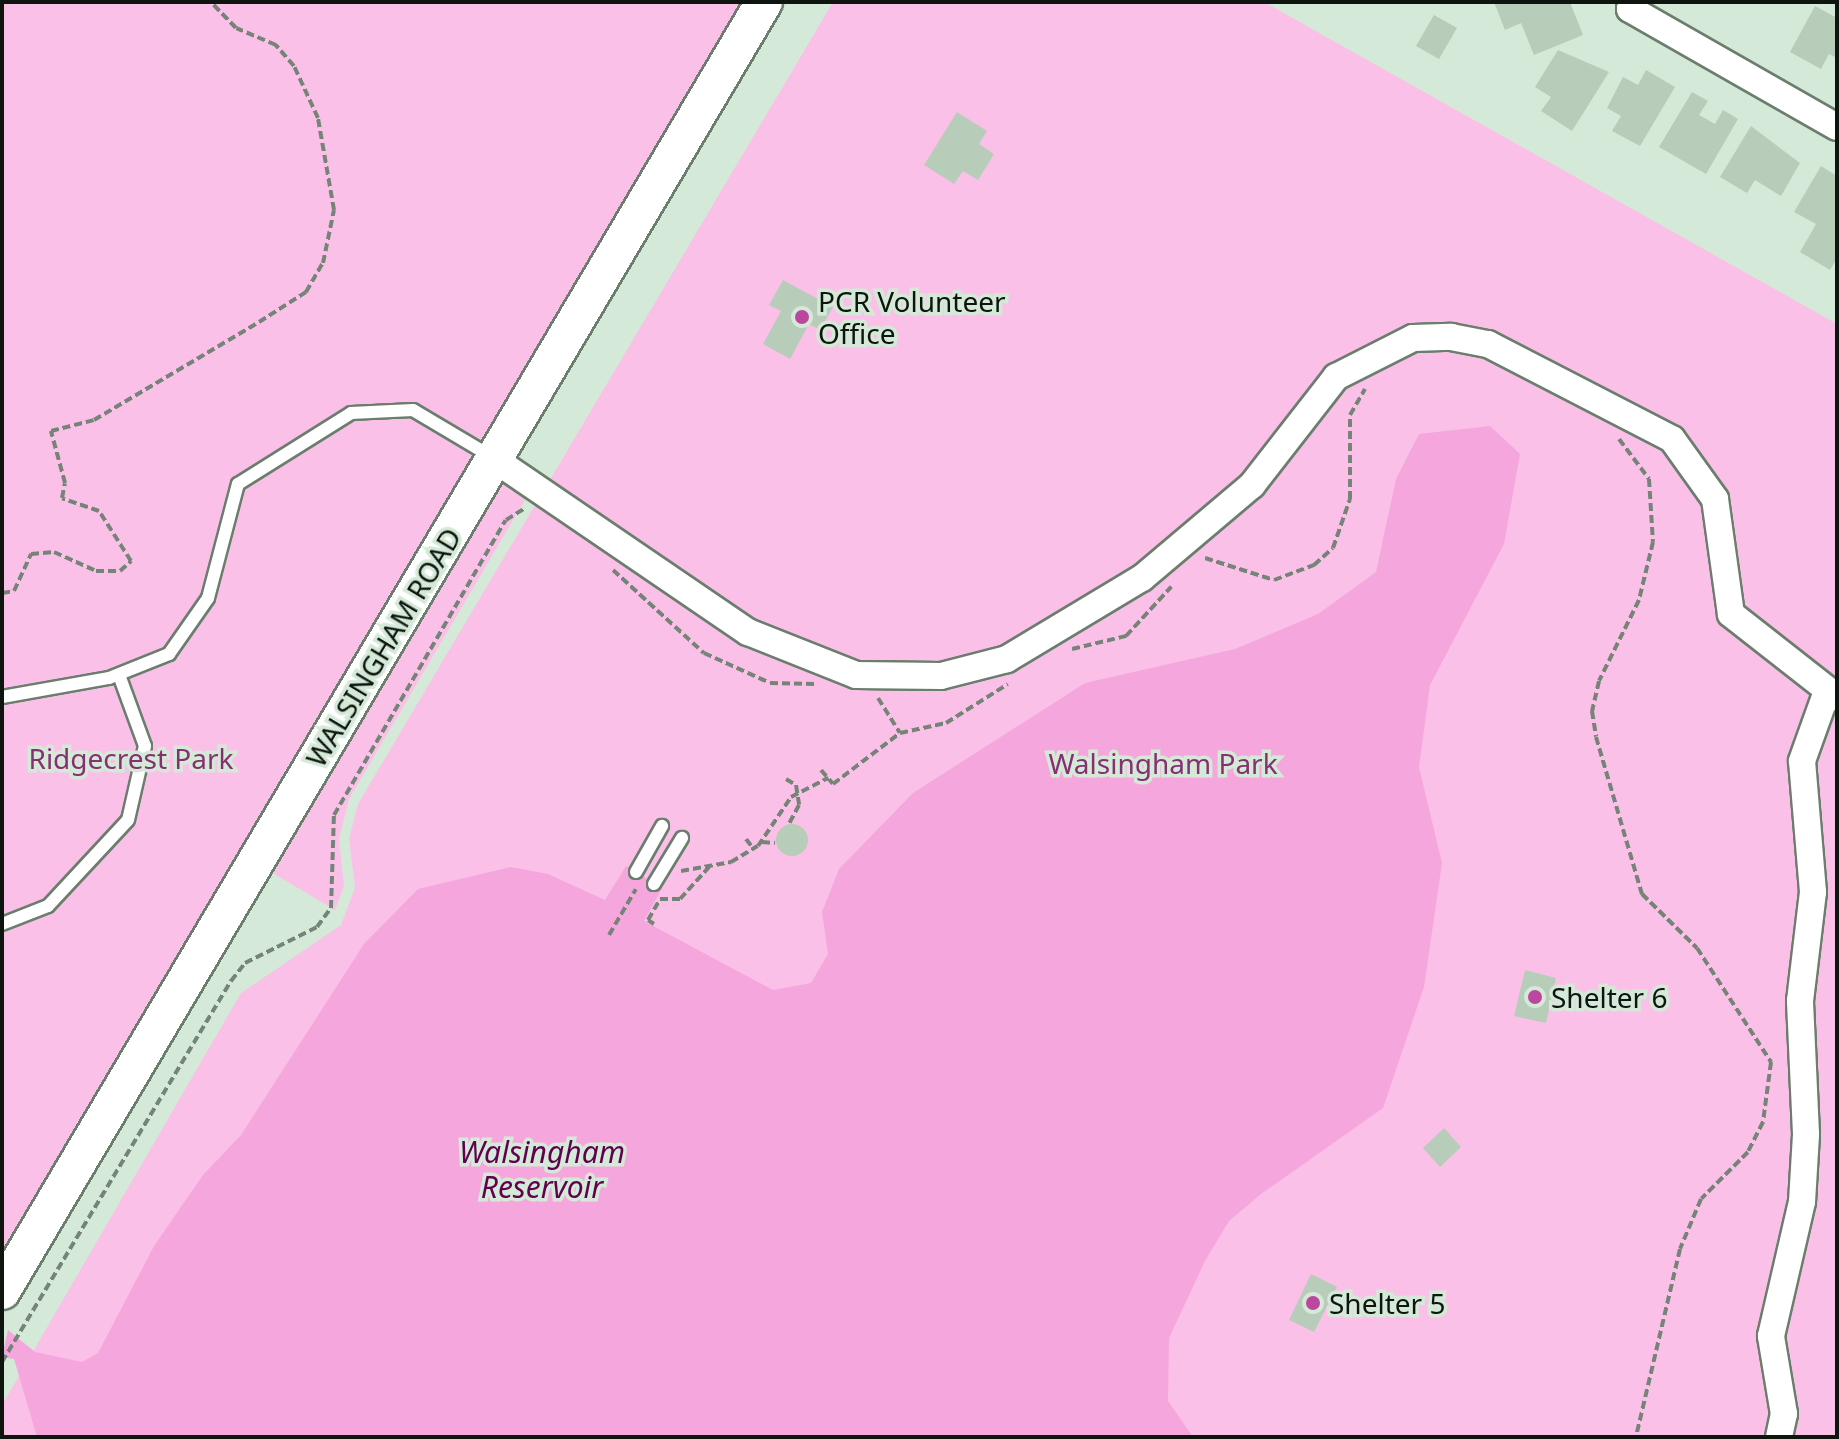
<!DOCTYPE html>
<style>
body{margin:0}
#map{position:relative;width:1839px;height:1439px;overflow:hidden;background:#d4e9d7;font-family:"Noto Sans",sans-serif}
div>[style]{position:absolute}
.green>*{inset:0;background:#fbc0e8}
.water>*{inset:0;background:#f5a6dd}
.building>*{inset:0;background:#b7ccb9}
.round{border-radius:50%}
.path>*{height:4px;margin-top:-2px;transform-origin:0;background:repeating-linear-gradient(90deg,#768478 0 8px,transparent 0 12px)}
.roads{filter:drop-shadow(2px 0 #6b7e6d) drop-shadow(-2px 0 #6b7e6d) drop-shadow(0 2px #6b7e6d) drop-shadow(0 -2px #6b7e6d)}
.lane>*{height:12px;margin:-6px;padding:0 6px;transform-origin:6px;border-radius:6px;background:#fff}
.street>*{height:26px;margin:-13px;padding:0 13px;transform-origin:13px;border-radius:13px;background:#fff}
.secondary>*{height:36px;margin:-18px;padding:0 18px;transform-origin:18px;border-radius:18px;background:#fff}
.dots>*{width:22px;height:22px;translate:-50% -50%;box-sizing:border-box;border:4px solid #d4e9d7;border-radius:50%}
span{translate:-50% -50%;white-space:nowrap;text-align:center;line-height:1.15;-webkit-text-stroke:7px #d4e9d7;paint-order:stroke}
.poi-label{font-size:28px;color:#0e150f}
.left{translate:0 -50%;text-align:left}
.street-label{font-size:28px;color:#0e150f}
.park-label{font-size:28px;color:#882f72}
.water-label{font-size:30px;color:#60004e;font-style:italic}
.frame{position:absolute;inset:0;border:4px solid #0e150f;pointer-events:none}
</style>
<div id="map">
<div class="green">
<i style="clip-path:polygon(2px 2px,761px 2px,2px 1256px)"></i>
<i style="clip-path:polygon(833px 2px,1264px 2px,1837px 324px,1837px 1437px,2px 1437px,2px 1405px,241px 993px,341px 925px,355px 888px,349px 839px,358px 804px)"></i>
<i style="clip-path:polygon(499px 475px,529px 493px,349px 799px,339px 839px,344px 886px,335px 910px,266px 869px)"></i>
</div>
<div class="water">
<i style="clip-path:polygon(1490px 426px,1520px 454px,1504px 544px,1430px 685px,1419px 767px,1442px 863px,1424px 987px,1383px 1108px,1261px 1194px,1229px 1221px,1205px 1261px,1169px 1338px,1168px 1401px,1193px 1437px,37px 1437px,14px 1359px,2px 1357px,8px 1330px,35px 1352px,82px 1362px,98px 1353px,154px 1246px,203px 1175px,241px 1135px,364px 944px,418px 889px,511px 867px,548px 874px,605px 900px,626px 866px,662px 888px,644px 921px,773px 990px,811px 983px,828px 954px,822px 912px,839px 869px,913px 793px,1085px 683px,1235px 649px,1318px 614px,1376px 572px,1396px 479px,1419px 434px)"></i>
</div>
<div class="building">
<i style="clip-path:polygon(1494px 2px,1570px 2px,1583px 35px,1534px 55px,1521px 23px,1505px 30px)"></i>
<i style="clip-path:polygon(1815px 6px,1837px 18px,1837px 58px,1829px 54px,1821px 69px,1790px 52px)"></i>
<i style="clip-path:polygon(1434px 15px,1457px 28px,1439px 59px,1416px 46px)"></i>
<i style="clip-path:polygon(1558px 50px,1609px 72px,1572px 131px,1541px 111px,1551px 97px,1535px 87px)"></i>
<i style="clip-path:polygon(1646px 70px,1675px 87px,1640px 146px,1612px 131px,1621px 116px,1607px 108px,1623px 77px,1638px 85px)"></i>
<i style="clip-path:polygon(1692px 92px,1708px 101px,1699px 115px,1715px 124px,1723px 110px,1738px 119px,1706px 174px,1659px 147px)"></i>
<i style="clip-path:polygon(957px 112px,987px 131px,979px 144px,994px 154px,978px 180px,963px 171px,954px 184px,924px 165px)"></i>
<i style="clip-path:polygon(1751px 126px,1800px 163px,1781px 196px,1755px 180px,1747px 193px,1720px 177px)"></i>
<i style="clip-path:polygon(1821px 166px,1837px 176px,1837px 258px,1830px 270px,1800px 252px,1816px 224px,1794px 212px)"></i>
<i style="clip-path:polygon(783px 280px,833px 307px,820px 330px,809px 324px,790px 359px,763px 344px,781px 311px,769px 305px)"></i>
<i class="round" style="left:776px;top:824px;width:32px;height:32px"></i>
<i style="clip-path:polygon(1525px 970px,1556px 978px,1546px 1023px,1514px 1016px)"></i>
<i style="clip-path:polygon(1444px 1128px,1461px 1147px,1440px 1167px,1423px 1148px)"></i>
<i style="clip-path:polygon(1311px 1274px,1337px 1287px,1314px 1332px,1289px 1320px)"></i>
</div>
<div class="path">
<i style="left:1619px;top:439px;width:50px;rotate:53.1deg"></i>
<i style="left:1649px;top:479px;width:63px;rotate:86.4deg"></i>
<i style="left:1653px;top:542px;width:60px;rotate:103.6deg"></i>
<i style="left:1639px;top:600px;width:90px;rotate:116.3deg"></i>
<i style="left:1599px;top:681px;width:31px;rotate:103deg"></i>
<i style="left:1592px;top:711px;width:26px;rotate:81deg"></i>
<i style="left:1596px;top:737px;width:164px;rotate:73.7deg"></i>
<i style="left:1642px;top:894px;width:77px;rotate:44.5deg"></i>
<i style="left:1697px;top:948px;width:136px;rotate:57deg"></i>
<i style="left:1771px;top:1062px;width:61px;rotate:97.6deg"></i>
<i style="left:1763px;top:1122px;width:34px;rotate:117deg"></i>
<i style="left:1748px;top:1152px;width:66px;rotate:135deg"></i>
<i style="left:1701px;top:1199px;width:54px;rotate:112.8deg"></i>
<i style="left:1680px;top:1249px;width:193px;rotate:103.2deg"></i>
<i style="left:1205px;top:558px;width:72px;rotate:17.7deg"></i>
<i style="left:1274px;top:580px;width:43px;rotate:-20.6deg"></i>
<i style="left:1314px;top:565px;width:25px;rotate:-42deg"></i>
<i style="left:1333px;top:548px;width:52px;rotate:-70.9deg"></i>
<i style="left:1350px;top:499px;width:84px;rotate:-90deg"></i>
<i style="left:1350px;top:415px;width:30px;rotate:-60deg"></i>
<i style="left:613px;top:570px;width:123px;rotate:42.4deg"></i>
<i style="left:704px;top:653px;width:72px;rotate:24.4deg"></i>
<i style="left:770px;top:683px;width:45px;rotate:1.3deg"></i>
<i style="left:2px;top:593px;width:12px;rotate:-9deg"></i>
<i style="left:14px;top:591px;width:41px;rotate:-65.3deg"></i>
<i style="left:31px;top:554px;width:23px;rotate:-5deg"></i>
<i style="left:54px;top:552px;width:46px;rotate:24.3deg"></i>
<i style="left:96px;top:571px;width:24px"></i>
<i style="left:120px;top:571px;width:15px;rotate:-42deg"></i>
<i style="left:131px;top:561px;width:59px;rotate:-122.6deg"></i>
<i style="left:99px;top:511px;width:39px;rotate:-161deg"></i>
<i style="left:62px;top:498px;width:15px;rotate:-79deg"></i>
<i style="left:65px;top:483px;width:54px;rotate:-105.1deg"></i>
<i style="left:51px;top:431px;width:44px;rotate:-14.3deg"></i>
<i style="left:94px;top:420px;width:192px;rotate:-30.7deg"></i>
<i style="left:259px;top:322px;width:56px;rotate:-32.6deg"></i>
<i style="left:306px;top:292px;width:34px;rotate:-60deg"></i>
<i style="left:323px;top:263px;width:54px;rotate:-78.3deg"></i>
<i style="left:334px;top:210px;width:93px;rotate:-99.9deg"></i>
<i style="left:318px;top:118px;width:57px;rotate:-114.8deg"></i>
<i style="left:294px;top:66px;width:28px;rotate:-131deg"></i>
<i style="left:276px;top:45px;width:43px;rotate:-157deg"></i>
<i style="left:236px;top:28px;width:36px;rotate:-134deg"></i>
<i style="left:1072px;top:649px;width:56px;rotate:-13.5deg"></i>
<i style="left:1126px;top:636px;width:67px;rotate:-47.4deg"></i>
<i style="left:878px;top:698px;width:41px;rotate:57.8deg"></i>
<i style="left:900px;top:733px;width:47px;rotate:-12.3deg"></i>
<i style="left:946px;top:723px;width:73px;rotate:-32.2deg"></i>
<i style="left:821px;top:770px;width:18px;rotate:49deg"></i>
<i style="left:833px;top:784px;width:84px;rotate:-37.3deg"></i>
<i style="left:786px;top:779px;width:12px;rotate:31deg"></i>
<i style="left:796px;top:785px;width:20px;rotate:81deg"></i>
<i style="left:799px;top:805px;width:21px;rotate:118deg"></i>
<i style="left:746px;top:839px;width:11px;rotate:52deg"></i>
<i style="left:762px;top:842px;width:13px;rotate:4deg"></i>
<i style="left:681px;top:871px;width:51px;rotate:-10.2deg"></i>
<i style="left:731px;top:862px;width:31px;rotate:-31deg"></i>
<i style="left:758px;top:846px;width:59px;rotate:-56deg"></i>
<i style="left:791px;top:797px;width:42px;rotate:-27.2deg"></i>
<i style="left:654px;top:924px;width:7px;rotate:-146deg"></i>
<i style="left:648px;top:920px;width:24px;rotate:-60deg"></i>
<i style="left:660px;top:899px;width:20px"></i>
<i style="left:680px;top:899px;width:43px;rotate:-47.8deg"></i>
<i style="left:609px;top:935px;width:53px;rotate:-59.6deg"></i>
<i style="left:2px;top:1362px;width:445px;rotate:-59deg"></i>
<i style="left:231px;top:981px;width:23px;rotate:-52deg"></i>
<i style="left:245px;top:963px;width:80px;rotate:-26.6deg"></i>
<i style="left:317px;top:927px;width:24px;rotate:-54deg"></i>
<i style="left:331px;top:908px;width:93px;rotate:-88.2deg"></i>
<i style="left:334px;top:815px;width:341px;rotate:-59.8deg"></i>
<i style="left:506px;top:520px;width:22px;rotate:-32deg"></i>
</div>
<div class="roads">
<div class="lane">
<i style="left:2px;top:697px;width:109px;rotate:-10.1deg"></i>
<i style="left:109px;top:678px;width:65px;rotate:-21.8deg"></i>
<i style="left:169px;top:654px;width:68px;rotate:-55.1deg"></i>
<i style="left:208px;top:598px;width:118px;rotate:-75.3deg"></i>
<i style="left:238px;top:484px;width:133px;rotate:-32.1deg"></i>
<i style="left:351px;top:413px;width:62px;rotate:-2.8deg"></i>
<i style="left:413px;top:410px;width:92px;rotate:30.7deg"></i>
<i style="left:636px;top:872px;width:53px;rotate:-60.5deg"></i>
<i style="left:654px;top:884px;width:54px;rotate:-58.7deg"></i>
<i style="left:2px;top:924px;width:49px;rotate:-21.4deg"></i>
<i style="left:48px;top:906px;width:117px;rotate:-47.1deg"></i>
<i style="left:128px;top:820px;width:76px;rotate:-77.1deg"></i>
<i style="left:145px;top:746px;width:76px;rotate:-110.1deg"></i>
</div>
<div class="street">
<i style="left:1634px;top:2px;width:8px;rotate:120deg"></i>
<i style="left:1630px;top:9px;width:238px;rotate:29.7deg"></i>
<i style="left:494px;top:459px;width:307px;rotate:34.3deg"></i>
<i style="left:748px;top:632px;width:116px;rotate:21.7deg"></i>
<i style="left:856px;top:675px;width:85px;rotate:0.7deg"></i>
<i style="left:941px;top:676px;width:68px;rotate:-14.4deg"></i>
<i style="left:1007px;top:659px;width:157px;rotate:-31deg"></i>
<i style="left:1142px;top:578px;width:144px;rotate:-40.2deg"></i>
<i style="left:1252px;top:485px;width:137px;rotate:-52.1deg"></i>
<i style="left:1336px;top:377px;width:86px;rotate:-26.9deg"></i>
<i style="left:1413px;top:338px;width:38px;rotate:-2deg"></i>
<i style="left:1451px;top:337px;width:38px;rotate:11deg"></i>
<i style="left:1488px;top:344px;width:207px;rotate:27.3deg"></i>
<i style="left:1672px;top:439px;width:74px;rotate:54.4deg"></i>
<i style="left:1715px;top:499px;width:116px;rotate:82.1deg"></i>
<i style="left:1731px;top:614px;width:135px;rotate:38.1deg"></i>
<i style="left:1779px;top:1437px;width:24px;rotate:-78deg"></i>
<i style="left:1784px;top:1414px;width:79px;rotate:-99.5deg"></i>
<i style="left:1771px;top:1336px;width:138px;rotate:-77deg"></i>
<i style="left:1802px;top:1202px;width:68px;rotate:-86.6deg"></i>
<i style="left:1806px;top:1134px;width:133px;rotate:-92.6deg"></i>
<i style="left:1800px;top:1001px;width:110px;rotate:-83.2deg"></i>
<i style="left:1813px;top:892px;width:131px;rotate:-94.8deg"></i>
<i style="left:1802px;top:761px;width:71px;rotate:-70.3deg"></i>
</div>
<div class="secondary">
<i style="left:2px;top:1291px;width:1497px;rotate:-59.41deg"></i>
</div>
</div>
<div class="dots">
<i style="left:802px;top:317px;background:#bc479f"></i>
<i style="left:1535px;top:997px;background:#bc479f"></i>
<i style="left:1313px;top:1303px;background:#bc479f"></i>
</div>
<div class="poi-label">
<span class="left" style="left:818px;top:317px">PCR Volunteer<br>Office</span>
<span class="left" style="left:1551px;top:997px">Shelter 6</span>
<span class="left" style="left:1329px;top:1303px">Shelter 5</span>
</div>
<div class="street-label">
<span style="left:383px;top:647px;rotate:-59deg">WALSINGHAM ROAD</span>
</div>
<div class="park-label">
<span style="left:131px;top:758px">Ridgecrest Park</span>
<span style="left:1163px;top:763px">Walsingham Park</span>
</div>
<div class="water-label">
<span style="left:542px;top:1169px">Walsingham<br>Reservoir</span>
</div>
<div class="frame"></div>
</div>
